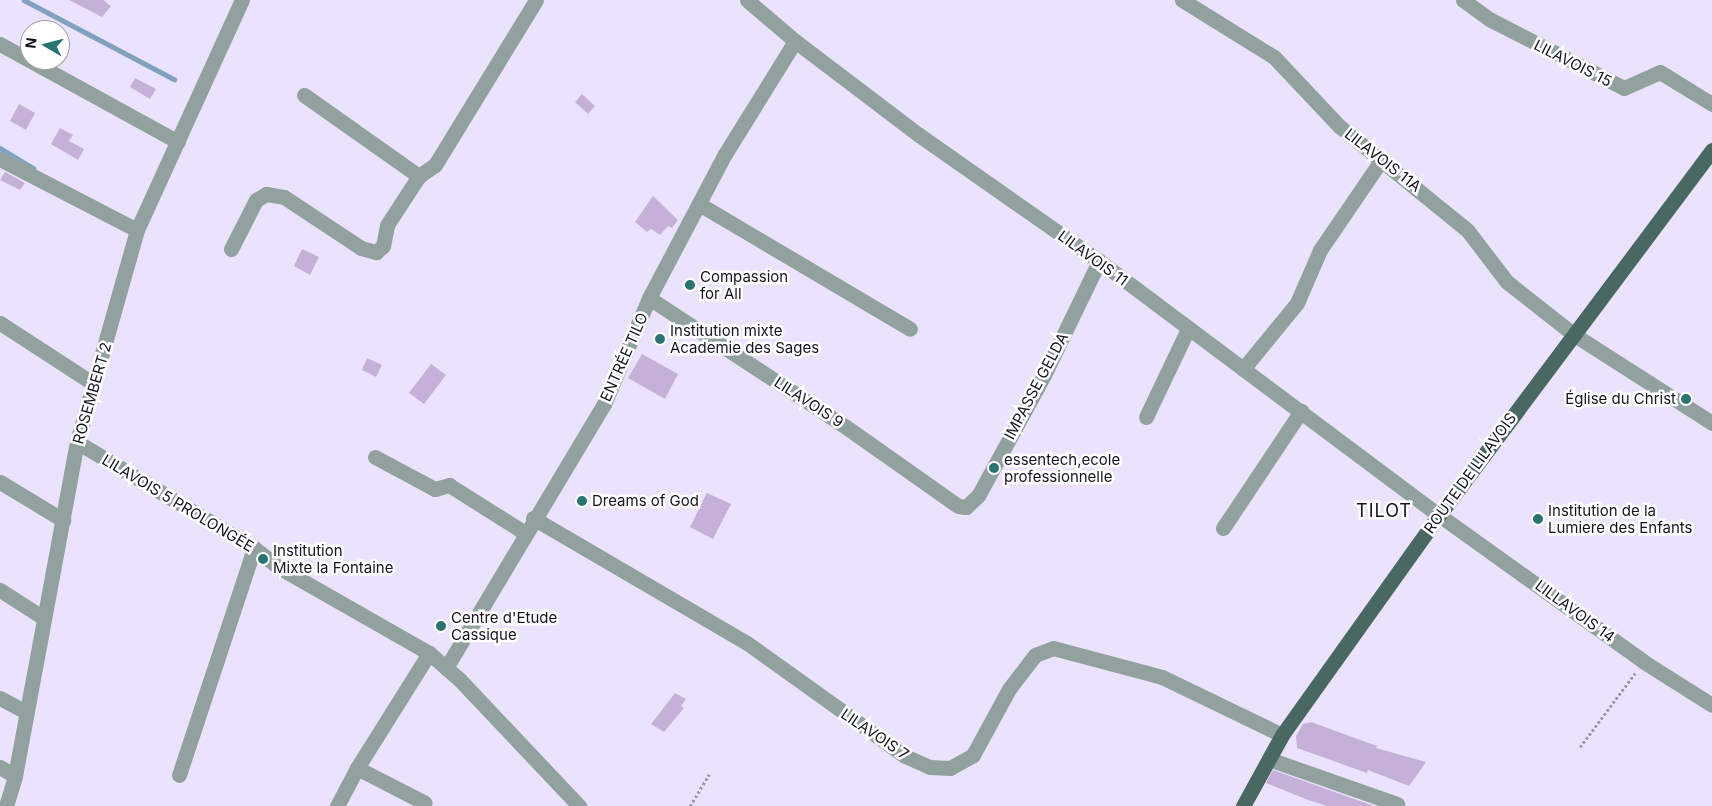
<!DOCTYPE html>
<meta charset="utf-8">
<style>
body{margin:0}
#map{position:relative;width:1712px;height:806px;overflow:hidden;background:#ebe3fd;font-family:Inter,sans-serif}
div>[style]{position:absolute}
.stream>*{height:4.5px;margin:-2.25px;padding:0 2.25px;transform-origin:2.25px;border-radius:2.25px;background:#80a2bf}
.building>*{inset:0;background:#c5b1d7}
.path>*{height:2.5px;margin-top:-1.25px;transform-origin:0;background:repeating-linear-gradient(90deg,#9c96aa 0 2.5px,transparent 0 5px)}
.minor>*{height:15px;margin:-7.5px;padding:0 7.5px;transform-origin:7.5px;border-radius:7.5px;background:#91a29e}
.major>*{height:15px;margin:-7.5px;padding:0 7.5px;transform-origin:7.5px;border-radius:7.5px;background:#486861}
.dots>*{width:14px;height:14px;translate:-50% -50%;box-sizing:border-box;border:2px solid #fff;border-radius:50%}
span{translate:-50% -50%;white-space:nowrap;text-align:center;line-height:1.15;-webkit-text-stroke:5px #fff;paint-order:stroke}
.street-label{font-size:15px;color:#16131e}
.poi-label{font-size:15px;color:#16131e}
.left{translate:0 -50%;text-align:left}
.right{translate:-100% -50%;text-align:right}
.quarter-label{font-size:18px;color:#16131e;letter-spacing:1px}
.north{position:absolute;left:20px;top:20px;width:50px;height:50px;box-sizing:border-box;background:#fff;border:1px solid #a2a1a5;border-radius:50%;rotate:278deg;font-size:14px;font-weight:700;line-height:20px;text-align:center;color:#16131e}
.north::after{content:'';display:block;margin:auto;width:18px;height:22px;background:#297372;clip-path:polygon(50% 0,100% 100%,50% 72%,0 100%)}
</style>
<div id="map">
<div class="stream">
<i style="left:24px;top:0;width:170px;rotate:27.8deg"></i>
<i style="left:0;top:148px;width:39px;rotate:31deg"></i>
</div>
<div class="building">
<i style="clip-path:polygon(69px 0,103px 0,111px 6px,102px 17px)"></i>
<i style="clip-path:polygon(135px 78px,156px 89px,150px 99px,130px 87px)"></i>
<i style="clip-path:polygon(582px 94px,595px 106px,588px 114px,575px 102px)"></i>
<i style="clip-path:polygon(19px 104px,35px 113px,26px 130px,10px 121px)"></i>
<i style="clip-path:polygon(60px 128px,73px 135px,69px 141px,84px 149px,78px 160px,51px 144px)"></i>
<i style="clip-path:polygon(5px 172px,25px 183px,20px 190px,0 180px)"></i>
<i style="clip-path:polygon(653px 196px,678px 220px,672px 228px,668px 226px,660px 235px,651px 229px,647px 232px,635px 222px)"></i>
<i style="clip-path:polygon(302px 249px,319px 257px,310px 275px,294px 266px)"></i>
<i style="clip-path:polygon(642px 354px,678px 374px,665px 399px,628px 378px)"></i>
<i style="clip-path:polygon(367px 358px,382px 365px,376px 377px,362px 370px)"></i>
<i style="clip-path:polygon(431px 364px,446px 375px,424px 404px,409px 393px)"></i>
<i style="clip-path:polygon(707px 493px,731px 504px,713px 539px,690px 527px)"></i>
<i style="clip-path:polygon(675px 693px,686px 699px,681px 706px,684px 708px,664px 732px,651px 724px)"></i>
<i style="clip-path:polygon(1311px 722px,1377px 746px,1376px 748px,1426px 762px,1409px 786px,1368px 770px,1367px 773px,1297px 748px,1296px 736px,1303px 724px)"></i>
<i style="clip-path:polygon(1273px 770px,1374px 806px,1327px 806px,1308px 800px,1266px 783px)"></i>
</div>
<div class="path">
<i style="left:1580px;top:747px;width:92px;rotate:-53.4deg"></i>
<i style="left:690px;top:806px;width:37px;rotate:-59deg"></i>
</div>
<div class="minor">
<i style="left:747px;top:0;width:63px;rotate:40.5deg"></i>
<i style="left:795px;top:41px;width:156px;rotate:37.2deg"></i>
<i style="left:919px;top:135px;width:220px;rotate:35deg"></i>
<i style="left:1099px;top:261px;width:424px;rotate:36.8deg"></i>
<i style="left:1439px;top:515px;width:252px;rotate:35.6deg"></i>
<i style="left:1644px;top:662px;width:80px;rotate:32.3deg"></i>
<i style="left:1182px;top:0;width:108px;rotate:31.8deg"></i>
<i style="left:1274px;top:57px;width:95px;rotate:46.7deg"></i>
<i style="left:1339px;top:126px;width:166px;rotate:39.1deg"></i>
<i style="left:1468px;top:231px;width:64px;rotate:52.6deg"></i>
<i style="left:1507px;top:282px;width:84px;rotate:38.2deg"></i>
<i style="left:1573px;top:334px;width:165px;rotate:32.6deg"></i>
<i style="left:1463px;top:0;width:34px;rotate:36deg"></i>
<i style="left:1491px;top:20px;width:149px;rotate:27.1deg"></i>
<i style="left:1624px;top:88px;width:39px;rotate:-24deg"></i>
<i style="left:1660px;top:72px;width:61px;rotate:31.6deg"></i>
<i style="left:0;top:44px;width:203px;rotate:28.8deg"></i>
<i style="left:304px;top:95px;width:141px;rotate:35.2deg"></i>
<i style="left:0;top:159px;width:154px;rotate:27.4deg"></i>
<i style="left:699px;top:204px;width:245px;rotate:30.6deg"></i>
<i style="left:231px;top:249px;width:55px;rotate:-63deg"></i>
<i style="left:256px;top:200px;width:12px;rotate:-31deg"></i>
<i style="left:266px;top:194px;width:18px;rotate:9deg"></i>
<i style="left:284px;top:197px;width:92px;rotate:33.5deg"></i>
<i style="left:361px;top:248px;width:16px;rotate:15deg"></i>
<i style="left:376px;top:252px;width:9px;rotate:-41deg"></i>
<i style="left:383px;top:246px;width:21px;rotate:-79deg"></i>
<i style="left:387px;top:225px;width:59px;rotate:-56.9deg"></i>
<i style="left:419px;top:176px;width:19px;rotate:-35deg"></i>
<i style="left:435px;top:165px;width:193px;rotate:-58.5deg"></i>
<i style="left:649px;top:298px;width:235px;rotate:33.2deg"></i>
<i style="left:846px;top:427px;width:137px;rotate:35.2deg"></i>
<i style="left:958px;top:506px;width:8px;rotate:7deg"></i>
<i style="left:966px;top:507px;width:16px;rotate:-43deg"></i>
<i style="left:978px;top:496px;width:138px;rotate:-61.4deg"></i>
<i style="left:1044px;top:375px;width:127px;rotate:-64.2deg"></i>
<i style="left:0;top:323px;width:112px;rotate:33deg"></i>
<i style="left:1243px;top:369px;width:85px;rotate:-50.7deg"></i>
<i style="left:1297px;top:303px;width:58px;rotate:-66.5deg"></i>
<i style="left:1320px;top:250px;width:110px;rotate:-55.7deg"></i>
<i style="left:1146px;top:417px;width:98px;rotate:-64.5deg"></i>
<i style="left:77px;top:442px;width:206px;rotate:30.9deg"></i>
<i style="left:254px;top:548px;width:33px;rotate:38deg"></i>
<i style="left:280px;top:568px;width:172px;rotate:29.7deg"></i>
<i style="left:429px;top:653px;width:40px;rotate:41deg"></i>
<i style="left:459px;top:679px;width:175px;rotate:46.6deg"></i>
<i style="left:375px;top:457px;width:68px;rotate:28.1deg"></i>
<i style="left:435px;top:489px;width:15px;rotate:-16deg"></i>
<i style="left:449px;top:485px;width:90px;rotate:32.3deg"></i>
<i style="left:0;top:482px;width:74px;rotate:31.1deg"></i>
<i style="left:533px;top:518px;width:248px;rotate:30.3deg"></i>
<i style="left:747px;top:643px;width:194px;rotate:35.6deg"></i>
<i style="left:905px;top:756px;width:27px;rotate:24deg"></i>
<i style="left:930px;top:767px;width:20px;rotate:3deg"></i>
<i style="left:950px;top:768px;width:26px;rotate:-29deg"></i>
<i style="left:973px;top:755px;width:75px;rotate:-61.4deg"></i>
<i style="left:1009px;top:689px;width:43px;rotate:-52.6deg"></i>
<i style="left:1035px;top:655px;width:19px;rotate:-21deg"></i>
<i style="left:1053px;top:648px;width:113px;rotate:14.9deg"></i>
<i style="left:1162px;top:677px;width:133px;rotate:25.8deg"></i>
<i style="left:1223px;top:528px;width:141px;rotate:-56.3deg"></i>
<i style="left:0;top:590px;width:50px;rotate:32.7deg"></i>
<i style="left:446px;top:668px;width:308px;rotate:-59.1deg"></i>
<i style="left:604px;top:404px;width:115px;rotate:-67deg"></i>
<i style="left:649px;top:298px;width:163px;rotate:-62.2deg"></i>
<i style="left:725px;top:154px;width:133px;rotate:-58.2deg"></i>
<i style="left:0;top:698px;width:30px;rotate:28deg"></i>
<i style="left:1269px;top:759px;width:136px;rotate:19.4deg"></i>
<i style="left:0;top:767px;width:17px;rotate:31deg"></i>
<i style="left:357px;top:768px;width:76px;rotate:27.2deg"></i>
<i style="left:179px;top:775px;width:239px;rotate:-71.7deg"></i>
<i style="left:6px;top:806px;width:31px;rotate:-73deg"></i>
<i style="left:15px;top:776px;width:340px;rotate:-79.5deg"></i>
<i style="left:77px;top:442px;width:220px;rotate:-74.2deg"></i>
<i style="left:137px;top:230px;width:253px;rotate:-65.5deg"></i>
<i style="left:337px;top:806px;width:43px;rotate:-62.2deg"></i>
<i style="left:357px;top:768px;width:136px;rotate:-57.9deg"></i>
</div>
<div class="major">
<i style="left:1243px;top:806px;width:81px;rotate:-61.2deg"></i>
<i style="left:1282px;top:735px;width:270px;rotate:-54.5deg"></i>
<i style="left:1439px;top:515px;width:456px;rotate:-53.2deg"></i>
</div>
<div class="dots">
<i style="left:690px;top:285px;background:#297372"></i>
<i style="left:660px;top:339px;background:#297372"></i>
<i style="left:1686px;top:399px;background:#297372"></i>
<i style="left:994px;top:468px;background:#297372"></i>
<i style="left:582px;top:501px;background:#297372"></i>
<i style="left:1538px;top:519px;background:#297372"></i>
<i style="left:263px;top:559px;background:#297372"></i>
<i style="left:441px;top:626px;background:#297372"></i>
</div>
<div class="street-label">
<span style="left:1573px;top:63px;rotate:27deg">LILAVOIS 15</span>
<span style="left:1383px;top:160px;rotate:38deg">LILAVOIS 11A</span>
<span style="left:1093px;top:258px;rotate:36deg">LILAVOIS 11</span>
<span style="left:624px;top:357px;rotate:-66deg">ENTRÉE TILO</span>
<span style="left:1036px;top:386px;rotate:-62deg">IMPASSE GELDA</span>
<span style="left:92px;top:393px;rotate:-74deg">ROSEMBERT 2</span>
<span style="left:809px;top:402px;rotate:33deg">LILAVOIS 9</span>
<span style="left:1470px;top:473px;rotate:-54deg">ROUTE DE LILAVOIS</span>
<span style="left:178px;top:503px;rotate:31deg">LILAVOIS 5 PROLONGÉE</span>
<span style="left:1575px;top:611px;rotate:36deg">LILLAVOIS 14</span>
<span style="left:875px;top:734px;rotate:34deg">LILAVOIS 7</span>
</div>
<div class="poi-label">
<span class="left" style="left:700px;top:285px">Compassion<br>for All</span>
<span class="left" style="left:670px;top:339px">Institution mixte<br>Academie des Sages</span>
<span class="right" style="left:1676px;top:399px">Église du Christ</span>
<span class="left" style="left:1004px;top:468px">essentech,ecole<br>professionnelle</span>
<span class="left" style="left:592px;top:501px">Dreams of God</span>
<span class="left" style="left:1548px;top:519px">Institution de la<br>Lumiere des Enfants</span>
<span class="left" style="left:273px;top:559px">Institution<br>Mixte la Fontaine</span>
<span class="left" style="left:451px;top:626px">Centre d'Etude<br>Cassique</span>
</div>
<div class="quarter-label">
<span style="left:1384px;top:511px">TILOT</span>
</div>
<div class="north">N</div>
</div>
